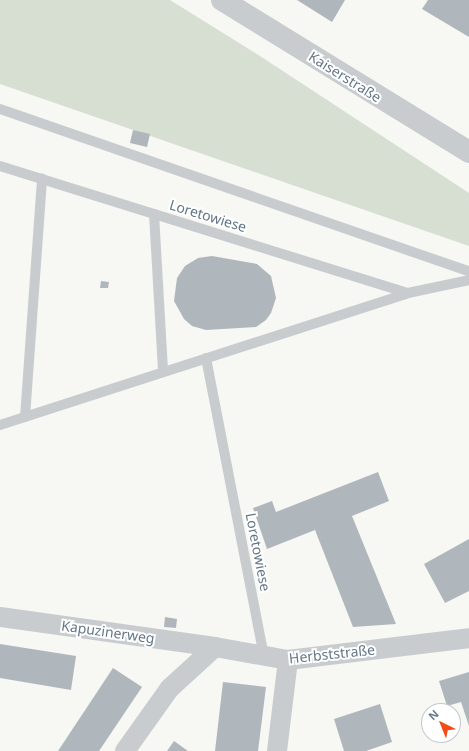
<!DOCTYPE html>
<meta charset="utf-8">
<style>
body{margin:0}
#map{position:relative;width:469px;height:751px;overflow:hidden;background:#f7f7f3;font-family:"Noto Sans",sans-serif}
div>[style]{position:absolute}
.green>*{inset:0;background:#d7dfd3}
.building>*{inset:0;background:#afb7bd}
.service>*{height:10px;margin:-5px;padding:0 5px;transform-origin:5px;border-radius:5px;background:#c9cccf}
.minor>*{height:20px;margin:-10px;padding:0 10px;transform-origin:10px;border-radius:10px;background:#c9cccf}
.tertiary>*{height:22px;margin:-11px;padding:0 11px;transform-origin:11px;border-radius:11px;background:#c9cccf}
span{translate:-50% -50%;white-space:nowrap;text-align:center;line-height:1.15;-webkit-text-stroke:4px #fff;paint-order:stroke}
.street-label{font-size:14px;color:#637687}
.north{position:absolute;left:421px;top:703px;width:40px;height:40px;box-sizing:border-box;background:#fff;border:1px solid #c1c8cf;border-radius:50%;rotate:317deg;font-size:11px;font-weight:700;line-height:16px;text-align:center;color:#637687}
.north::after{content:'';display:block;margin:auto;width:14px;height:18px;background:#f44c16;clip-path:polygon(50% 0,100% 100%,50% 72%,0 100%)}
</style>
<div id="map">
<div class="green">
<i style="clip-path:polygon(0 0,170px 0,260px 56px,469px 193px,469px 246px,0 84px)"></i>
</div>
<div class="building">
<i style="clip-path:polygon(297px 0,345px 0,332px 22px)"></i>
<i style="clip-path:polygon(428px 0,469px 0,469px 37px,422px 9px)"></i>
<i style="clip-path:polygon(133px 130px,150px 134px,147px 147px,130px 143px)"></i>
<i style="clip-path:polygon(212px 256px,257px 264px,271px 276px,276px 298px,271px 313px,266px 320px,256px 327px,206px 330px,192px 326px,184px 319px,174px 301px,177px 278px,185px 266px,198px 258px)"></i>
<i style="clip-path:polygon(101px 281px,109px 282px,108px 288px,100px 288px)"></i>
<i style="clip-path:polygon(378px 472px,389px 501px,352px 516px,396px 624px,353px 627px,315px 530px,267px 549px,253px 508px,272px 501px,276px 512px)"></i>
<i style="clip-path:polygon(469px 539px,469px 591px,445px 603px,424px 564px)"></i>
<i style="clip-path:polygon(165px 617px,177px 619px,176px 628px,164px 627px)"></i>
<i style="clip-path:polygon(0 644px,76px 656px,71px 690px,0 678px)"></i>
<i style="clip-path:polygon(113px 668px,142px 687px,99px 751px,58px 751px)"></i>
<i style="clip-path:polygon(469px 672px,469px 726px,461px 702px,447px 706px,439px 681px)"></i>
<i style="clip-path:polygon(223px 682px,266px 687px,258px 751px,215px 751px)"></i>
<i style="clip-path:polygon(380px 704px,392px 742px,366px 751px,344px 751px,334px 719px)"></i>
<i style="clip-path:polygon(174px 741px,188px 751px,167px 751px)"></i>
</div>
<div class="service">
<i style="left:0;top:109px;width:496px;rotate:19.1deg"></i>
<i style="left:0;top:166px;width:427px;rotate:17.3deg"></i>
<i style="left:154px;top:214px;width:158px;rotate:86.7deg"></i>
<i style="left:206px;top:358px;width:305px;rotate:79deg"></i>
<i style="left:25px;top:417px;width:239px;rotate:-85.9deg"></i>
<i style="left:0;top:425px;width:429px;rotate:-17.9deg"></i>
<i style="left:408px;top:293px;width:62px;rotate:-12deg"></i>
</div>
<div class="minor">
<i style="left:0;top:617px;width:217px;rotate:7.9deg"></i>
<i style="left:215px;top:647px;width:74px;rotate:10.1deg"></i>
<i style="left:288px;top:660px;width:182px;rotate:-6.9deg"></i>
<i style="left:125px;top:751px;width:77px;rotate:-54.5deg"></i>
<i style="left:170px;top:688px;width:61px;rotate:-42.3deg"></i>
<i style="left:277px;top:751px;width:92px;rotate:-83.1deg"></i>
</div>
<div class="tertiary">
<i style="left:222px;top:0;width:290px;rotate:31.6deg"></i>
</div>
<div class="street-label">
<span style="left:345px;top:77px;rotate:32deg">Kaiserstraße</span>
<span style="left:208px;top:216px;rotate:17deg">Loretowiese</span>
<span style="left:258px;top:552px;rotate:79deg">Loretowiese</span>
<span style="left:108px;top:632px;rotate:8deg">Kapuzinerweg</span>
<span style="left:332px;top:654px;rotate:-6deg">Herbststraße</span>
</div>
<div class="north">N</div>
</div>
